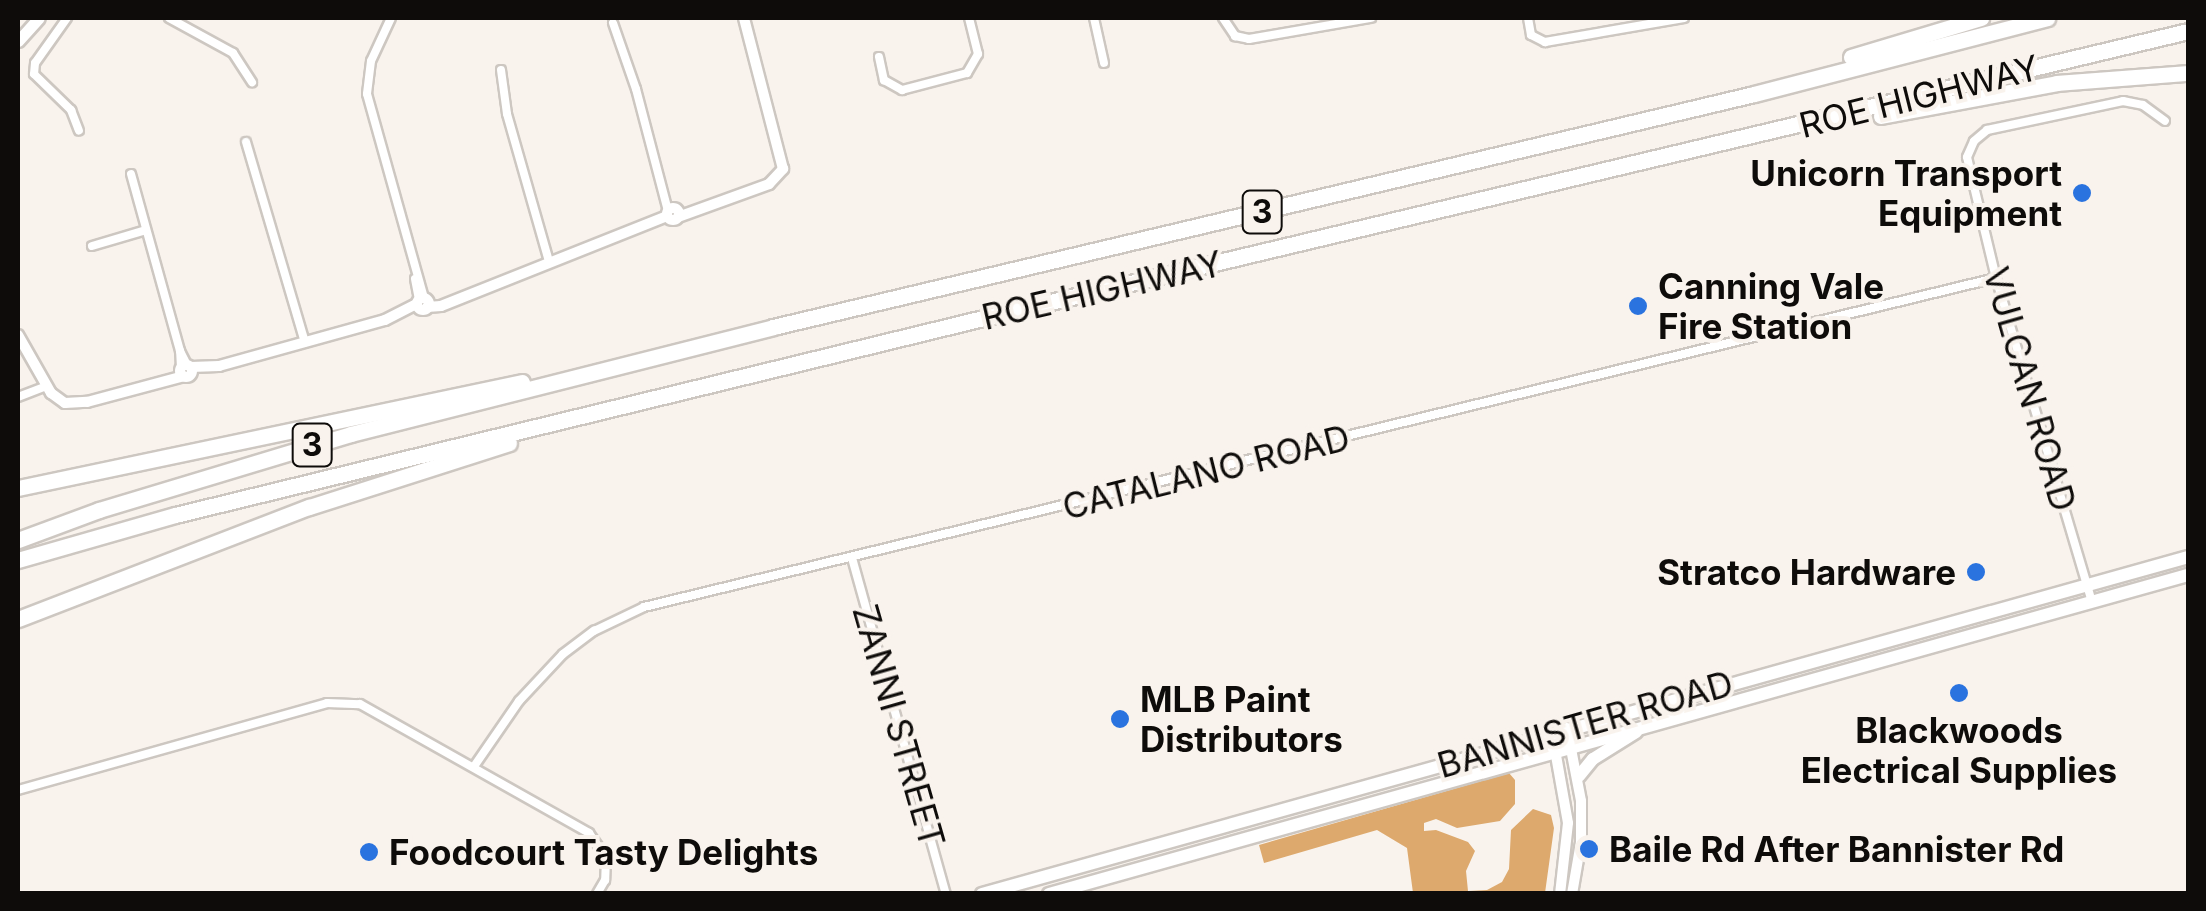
<!DOCTYPE html>
<style>
body{margin:0}
#map{position:relative;width:2206px;height:911px;overflow:hidden;background:#f9f3ed;font-family:Inter,sans-serif}
div>[style]{position:absolute}
.forest>*{inset:0;background:#dda96d}
.roads{filter:drop-shadow(2px 0 #cdc7c1) drop-shadow(-2px 0 #cdc7c1) drop-shadow(0 2px #cdc7c1) drop-shadow(0 -2px #cdc7c1)}
.minor>*{height:8px;margin:-4px;padding:0 4px;transform-origin:4px;border-radius:4px;background:#fff}
.tertiary>*{height:10px;margin:-5px;padding:0 5px;transform-origin:5px;border-radius:5px;background:#fff}
.tertiary>.ring{margin:-5px;padding:0;box-sizing:content-box;background:none;border:10px solid #fff;border-radius:50%}
.secondary>*{height:11px;margin:-5.5px;padding:0 5.5px;transform-origin:5.5px;border-radius:5.5px;background:#fff}
.primary>*{height:12px;margin:-6px;padding:0 6px;transform-origin:6px;border-radius:6px;background:#fff}
.motorway>*{height:15px;margin:-7.5px;padding:0 7.5px;transform-origin:7.5px;border-radius:7.5px;background:#fff}
.dots>*{width:28px;height:28px;translate:-50% -50%;box-sizing:border-box;border:5px solid #f9f3ed;border-radius:50%}
span{translate:-50% -50%;white-space:nowrap;text-align:center;line-height:1.15;-webkit-text-stroke:8px #f9f3ed;paint-order:stroke}
.shield-label span{padding:2px 8px;background:#f9f3ed;border:2px solid;border-radius:8px;-webkit-text-stroke-width:0}
.shield-label{font-size:32px;color:#0e0c0a;font-weight:700}
.street-label{font-size:35px;color:#0e0c0a}
.poi-label{font-size:35px;color:#0e0c0a;font-weight:700}
.right{translate:-100% -50%;text-align:right}
.left{translate:0 -50%;text-align:left}
.frame{position:absolute;inset:0;border:20px solid #0e0c0a;pointer-events:none}
</style>
<div id="map">
<div class="forest">
<i style="clip-path:polygon(1509px 773px,1515px 780px,1515px 804px,1500px 821px,1457px 828px,1436px 819px,1424px 823px,1424px 831px,1436px 830px,1468px 842px,1475px 851px,1466px 871px,1468px 891px,1487px 890px,1502px 882px,1509px 869px,1511px 830px,1533px 809px,1551px 815px,1554px 828px,1545px 893px,1413px 893px,1407px 848px,1377px 830px,1264px 863px,1259px 845px)"></i>
</div>
<div class="roads">
<div class="minor">
<i style="left:67px;top:18px;width:55px;rotate:125.4deg"></i>
<i style="left:35px;top:63px;width:11px;rotate:95deg"></i>
<i style="left:34px;top:74px;width:52px;rotate:44.2deg"></i>
<i style="left:71px;top:110px;width:22px;rotate:69deg"></i>
<i style="left:169px;top:18px;width:73px;rotate:28.7deg"></i>
<i style="left:233px;top:53px;width:35px;rotate:57deg"></i>
<i style="left:391px;top:18px;width:47px;rotate:114.9deg"></i>
<i style="left:371px;top:61px;width:33px;rotate:97deg"></i>
<i style="left:367px;top:94px;width:212px;rotate:74.4deg"></i>
<i style="left:1094px;top:18px;width:46px;rotate:77.5deg"></i>
<i style="left:1223px;top:18px;width:22px;rotate:56deg"></i>
<i style="left:1235px;top:36px;width:14px;rotate:12deg"></i>
<i style="left:1249px;top:39px;width:124px;rotate:-9.8deg"></i>
<i style="left:1528px;top:18px;width:17px;rotate:80deg"></i>
<i style="left:1531px;top:35px;width:16px;rotate:27deg"></i>
<i style="left:1545px;top:42px;width:141px;rotate:-9.8deg"></i>
<i style="left:613px;top:23px;width:70px;rotate:70.8deg"></i>
<i style="left:636px;top:89px;width:126px;rotate:75.3deg"></i>
<i style="left:879px;top:57px;width:24px;rotate:78deg"></i>
<i style="left:884px;top:80px;width:21px;rotate:29deg"></i>
<i style="left:902px;top:90px;width:67px;rotate:-14.7deg"></i>
<i style="left:967px;top:73px;width:22px;rotate:-60deg"></i>
<i style="left:978px;top:54px;width:37px;rotate:-104deg"></i>
<i style="left:501px;top:70px;width:44px;rotate:82.2deg"></i>
<i style="left:507px;top:114px;width:153px;rotate:74.1deg"></i>
<i style="left:246px;top:142px;width:209px;rotate:73.6deg"></i>
<i style="left:131px;top:174px;width:184px;rotate:74.5deg"></i>
<i style="left:92px;top:246px;width:56px;rotate:-16.5deg"></i>
<i style="left:415px;top:279px;width:20px;rotate:79deg"></i>
<i style="left:181px;top:368px;width:17px;rotate:-93deg"></i>
<i style="left:180px;top:351px;width:16px;rotate:63deg"></i>
<i style="left:18px;top:397px;width:31px;rotate:-21deg"></i>
<i style="left:852px;top:558px;width:349px;rotate:74.4deg"></i>
<i style="left:2092px;top:602px;width:338px;rotate:-106.5deg"></i>
<i style="left:1996px;top:278px;width:124px;rotate:-103.5deg"></i>
<i style="left:1967px;top:157px;width:17px;rotate:-66deg"></i>
<i style="left:1974px;top:141px;width:17px;rotate:-40deg"></i>
<i style="left:1987px;top:130px;width:139px;rotate:-12deg"></i>
<i style="left:2123px;top:101px;width:20px;rotate:11deg"></i>
<i style="left:2143px;top:105px;width:27px;rotate:36deg"></i>
<i style="left:475px;top:765px;width:78px;rotate:-55.5deg"></i>
<i style="left:519px;top:701px;width:64px;rotate:-46.9deg"></i>
<i style="left:563px;top:654px;width:39px;rotate:-37deg"></i>
<i style="left:594px;top:631px;width:55px;rotate:-25.6deg"></i>
<i style="left:644px;top:607px;width:1391px;rotate:-13.68deg"></i>
<i style="left:18px;top:790px;width:321px;rotate:-15.7deg"></i>
<i style="left:327px;top:703px;width:33px;rotate:2deg"></i>
<i style="left:360px;top:704px;width:263px;rotate:29.4deg"></i>
<i style="left:589px;top:833px;width:29px;rotate:55deg"></i>
<i style="left:606px;top:857px;width:23px;rotate:92deg"></i>
<i style="left:605px;top:880px;width:16px;rotate:120deg"></i>
</div>
<div class="tertiary">
<i class="ring" style="left:667px;top:208px;width:2px;height:2px"></i>
<i style="left:678px;top:217px;width:97px;rotate:-19.9deg"></i>
<i style="left:769px;top:184px;width:21px;rotate:-47deg"></i>
<i style="left:783px;top:169px;width:156px;rotate:-104.5deg"></i>
<i class="ring" style="left:417px;top:298px;width:2px;height:2px"></i>
<i style="left:427px;top:307px;width:14px;rotate:-4deg"></i>
<i style="left:441px;top:306px;width:243px;rotate:-21.7deg"></i>
<i style="left:18px;top:335px;width:67px;rotate:60.4deg"></i>
<i style="left:51px;top:393px;width:17px;rotate:36deg"></i>
<i style="left:65px;top:403px;width:22px;rotate:-3deg"></i>
<i style="left:87px;top:402px;width:100px;rotate:-15deg"></i>
<i class="ring" style="left:180px;top:365px;width:2px;height:2px"></i>
<i style="left:191px;top:367px;width:28px;rotate:-2deg"></i>
<i style="left:219px;top:366px;width:172px;rotate:-15.5deg"></i>
<i style="left:385px;top:320px;width:36px;rotate:-27deg"></i>
<i style="left:1567px;top:728px;width:74px;rotate:79.1deg"></i>
<i style="left:1581px;top:801px;width:41px;rotate:90deg"></i>
<i style="left:1581px;top:842px;width:53px;rotate:99.8deg"></i>
<i style="left:1552px;top:733px;width:91px;rotate:79.9deg"></i>
<i style="left:1568px;top:823px;width:71px;rotate:96.4deg"></i>
</div>
<div class="secondary">
<i style="left:18px;top:41px;width:31px;rotate:-48deg"></i>
</div>
<div class="primary">
<i style="left:1579px;top:776px;width:22px;rotate:-51deg"></i>
<i style="left:1593px;top:759px;width:51px;rotate:-32.1deg"></i>
<i style="left:982px;top:894px;width:1252px;rotate:-15.61deg"></i>
<i style="left:1049px;top:894px;width:1183px;rotate:-15.65deg"></i>
</div>
<div class="motorway">
<i style="left:1851px;top:57px;width:136px;rotate:-16.7deg"></i>
<i style="left:1881px;top:116px;width:179px;rotate:-10.6deg"></i>
<i style="left:2057px;top:83px;width:131px;rotate:-4.4deg"></i>
<i style="left:18px;top:488px;width:515px;rotate:-11.88deg"></i>
<i style="left:18px;top:540px;width:86px;rotate:-20.3deg"></i>
<i style="left:99px;top:510px;width:263px;rotate:-16.8deg"></i>
<i style="left:351px;top:434px;width:435px;rotate:-14.2deg"></i>
<i style="left:773px;top:327px;width:1008px;rotate:-13.36deg"></i>
<i style="left:1754px;top:94px;width:303px;rotate:-14.5deg"></i>
<i style="left:18px;top:560px;width:163px;rotate:-16deg"></i>
<i style="left:175px;top:515px;width:823px;rotate:-13.7deg"></i>
<i style="left:975px;top:320px;width:1247px;rotate:-13.4deg"></i>
<i style="left:18px;top:619px;width:312px;rotate:-21.1deg"></i>
<i style="left:309px;top:507px;width:210px;rotate:-17.7deg"></i>
</div>
</div>
<div class="dots">
<i style="left:2082px;top:193px;background:#2a73df"></i>
<i style="left:1638px;top:306px;background:#2a73df"></i>
<i style="left:1976px;top:572px;background:#2a73df"></i>
<i style="left:1959px;top:693px;background:#2a73df"></i>
<i style="left:1120px;top:719px;background:#2a73df"></i>
<i style="left:1589px;top:849px;background:#2a73df"></i>
<i style="left:369px;top:852px;background:#2a73df"></i>
</div>
<div class="shield-label">
<span style="left:1262px;top:212px">3</span>
<span style="left:312px;top:445px">3</span>
</div>
<div class="street-label">
<span style="left:1919px;top:96px;rotate:-14deg">ROE HIGHWAY</span>
<span style="left:1102px;top:290px;rotate:-13deg">ROE HIGHWAY</span>
<span style="left:2030px;top:389px;rotate:74deg">VULCAN ROAD</span>
<span style="left:1206px;top:472px;rotate:-14deg">CATALANO ROAD</span>
<span style="left:1585px;top:724px;rotate:-16deg">BANNISTER ROAD</span>
<span style="left:899px;top:726px;rotate:74deg">ZANNI STREET</span>
</div>
<div class="poi-label">
<span class="right" style="left:2062px;top:193px">Unicorn Transport<br>Equipment</span>
<span class="left" style="left:1658px;top:306px">Canning Vale<br>Fire Station</span>
<span class="right" style="left:1956px;top:572px">Stratco Hardware</span>
<span class="left" style="left:1140px;top:719px">MLB Paint<br>Distributors</span>
<span style="left:1959px;top:750px">Blackwoods<br>Electrical Supplies</span>
<span class="left" style="left:1609px;top:849px">Baile Rd After Bannister Rd</span>
<span class="left" style="left:389px;top:852px">Foodcourt Tasty Delights</span>
</div>
<div class="frame"></div>
</div>
